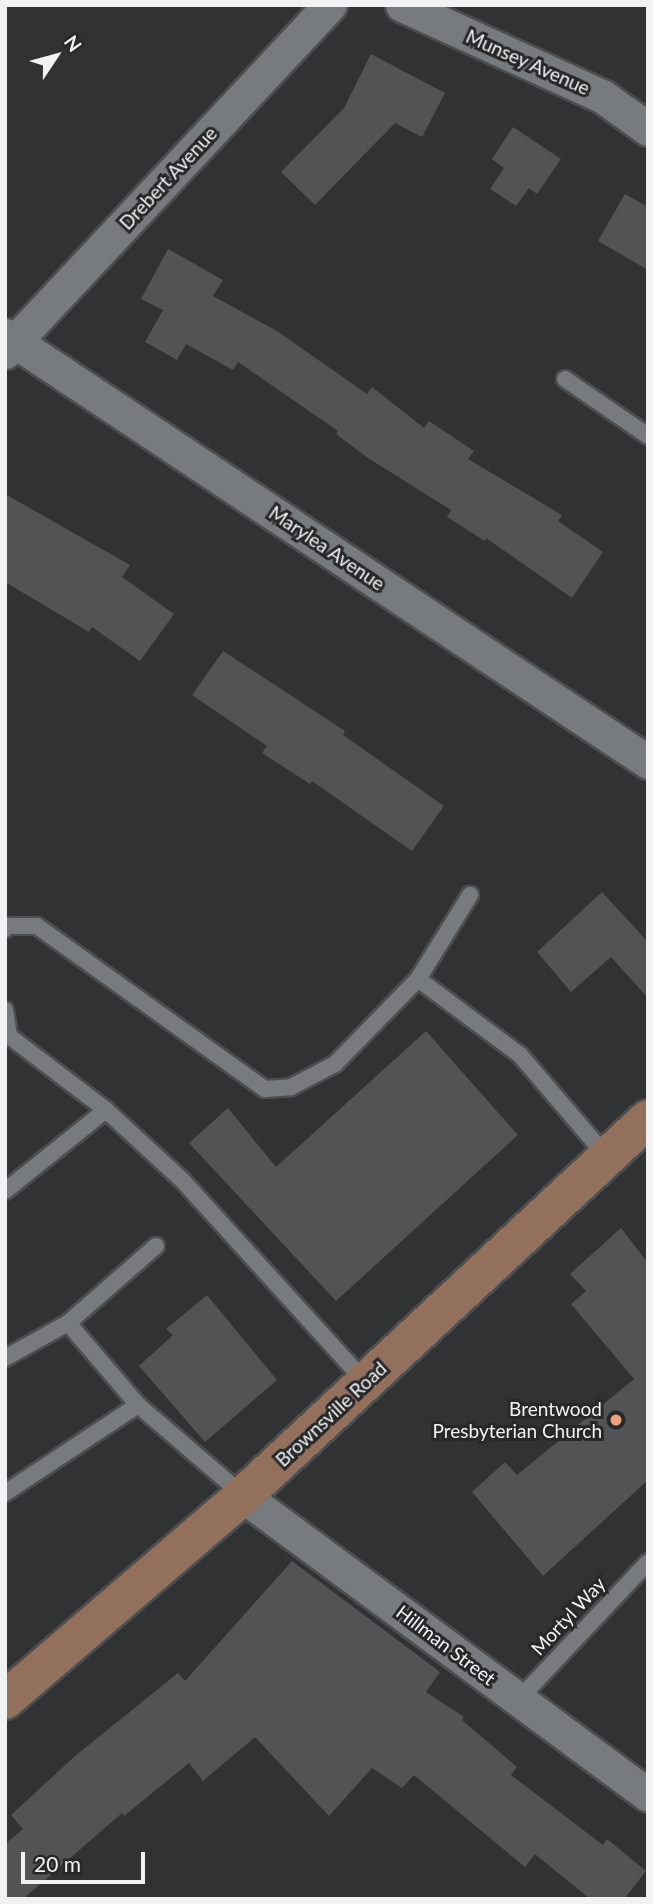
<!DOCTYPE html>
<style>
body{margin:0}
#map{position:relative;width:653px;height:1904px;overflow:hidden;background:#303234;font-family:Lato,sans-serif}
div>[style]{position:absolute}
.building>*{inset:0;background:#515355}
.roads{filter:drop-shadow(2px 0 #4c4e4f) drop-shadow(-2px 0 #4c4e4f) drop-shadow(0 2px #4c4e4f) drop-shadow(0 -2px #4c4e4f)}
.lane>*{height:16px;margin:-8px;padding:0 8px;transform-origin:8px;border-radius:8px;background:#787b7d}
.street>*{height:33px;margin:-16.5px;padding:0 16.5px;transform-origin:16.5px;border-radius:16.5px;background:#787b7d}
.secondary>*{height:38px;margin:-19px;padding:0 19px;transform-origin:19px;border-radius:19px;background:#93705c}
.dots>*{width:19px;height:19px;translate:-50% -50%;box-sizing:border-box;border:4px solid #26282a;border-radius:50%}
span{translate:-50% -50%;white-space:nowrap;text-align:center;line-height:1.15;-webkit-text-stroke:6px #26282a;paint-order:stroke}
.street-label{font-size:19px;color:#f0f2f3}
.poi-label{font-size:19px;color:#f0f2f3}
.right{translate:-100% -50%;text-align:right}
.frame{position:absolute;inset:0;border:7px solid #f0f2f3;pointer-events:none}
.north{position:absolute;left:21px;top:21px;width:70px;height:70px;-webkit-text-stroke:5px #26282a;paint-order:stroke;rotate:54deg;font-size:19px;font-weight:700;line-height:28px;text-align:center;color:#f0f2f3}
.north::after{content:'';display:block;margin:auto;width:24px;height:32px;background:#f0f2f3;clip-path:polygon(50% 0,100% 100%,50% 72%,0 100%)}
.scale{position:absolute;left:21px;top:1852px;width:124px;height:32px;box-sizing:border-box;border:4px solid #f0f2f3;border-top:0;padding-left:9px;font-size:21px;line-height:24px;white-space:nowrap;color:#f0f2f3;-webkit-text-stroke:5px #26282a;paint-order:stroke}
</style>
<div id="map">
<div class="building">
<i style="clip-path:polygon(371px 54px,445px 93px,422px 137px,395px 123px,315px 205px,281px 172px,344px 108px)"></i>
<i style="clip-path:polygon(513px 127px,561px 159px,537px 194px,529px 188px,516px 206px,490px 189px,504px 168px,492px 159px)"></i>
<i style="clip-path:polygon(625px 194px,648px 207px,648px 270px,598px 241px)"></i>
<i style="clip-path:polygon(168px 249px,223px 280px,213px 296px,277px 331px,367px 394px,372px 387px,424px 428px,429px 421px,474px 451px,468px 459px,562px 515px,558px 521px,603px 552px,572px 598px,486px 538px,485px 541px,447px 517px,451px 510px,368px 458px,336px 434px,338px 431px,238px 362px,233px 370px,186px 344px,177px 360px,145px 342px,163px 310px,141px 299px)"></i>
<i style="clip-path:polygon(5px 494px,130px 565px,122px 577px,174px 614px,140px 661px,92px 627px,89px 632px,5px 582px)"></i>
<i style="clip-path:polygon(223px 651px,345px 731px,343px 735px,444px 806px,412px 851px,312px 781px,310px 784px,262px 753px,267px 746px,192px 695px)"></i>
<i style="clip-path:polygon(602px 892px,648px 942px,648px 998px,611px 957px,571px 992px,537px 952px)"></i>
<i style="clip-path:polygon(426px 1031px,518px 1135px,336px 1301px,189px 1143px,228px 1108px,276px 1167px)"></i>
<i style="clip-path:polygon(621px 1228px,648px 1263px,648px 1480px,543px 1576px,472px 1492px,505px 1462px,517px 1475px,634px 1379px,571px 1304px,586px 1291px,570px 1274px)"></i>
<i style="clip-path:polygon(207px 1295px,277px 1380px,205px 1442px,139px 1366px,173px 1335px,166px 1329px)"></i>
<i style="clip-path:polygon(292px 1561px,440px 1672px,426px 1692px,464px 1717px,462px 1720px,517px 1767px,511px 1775px,603px 1845px,607px 1839px,646px 1871px,624px 1899px,590px 1899px,535px 1854px,525px 1867px,414px 1775px,402px 1788px,372px 1768px,329px 1816px,255px 1737px,203px 1781px,189px 1763px,124px 1816px,122px 1813px,23px 1899px,5px 1899px,5px 1844px,23px 1829px,11px 1815px,75px 1756px,178px 1673px,185px 1681px)"></i>
</div>
<div class="roads">
<div class="lane">
<i style="left:565px;top:379px;width:101px;rotate:34.5deg"></i>
<i style="left:5px;top:929px;width:4px;rotate:-56deg"></i>
<i style="left:7px;top:926px;width:30px"></i>
<i style="left:37px;top:926px;width:280px;rotate:35.6deg"></i>
<i style="left:265px;top:1089px;width:26px;rotate:-4deg"></i>
<i style="left:291px;top:1087px;width:50px;rotate:-27.6deg"></i>
<i style="left:335px;top:1064px;width:119px;rotate:-45.7deg"></i>
<i style="left:418px;top:979px;width:99px;rotate:-58.2deg"></i>
<i style="left:418px;top:979px;width:127px;rotate:36.7deg"></i>
<i style="left:520px;top:1055px;width:134px;rotate:49.5deg"></i>
<i style="left:5px;top:1010px;width:26px;rotate:81deg"></i>
<i style="left:9px;top:1036px;width:122px;rotate:37.3deg"></i>
<i style="left:5px;top:1191px;width:129px;rotate:-38.7deg"></i>
<i style="left:106px;top:1110px;width:105px;rotate:42.7deg"></i>
<i style="left:183px;top:1181px;width:271px;rotate:47.8deg"></i>
<i style="left:68px;top:1323px;width:108px;rotate:49.5deg"></i>
<i style="left:138px;top:1405px;width:138px;rotate:40.6deg"></i>
<i style="left:5px;top:1358px;width:72px;rotate:-29.1deg"></i>
<i style="left:68px;top:1323px;width:117px;rotate:-41.2deg"></i>
<i style="left:5px;top:1493px;width:159px;rotate:-33.5deg"></i>
<i style="left:519px;top:1699px;width:188px;rotate:-46.7deg"></i>
</div>
<div class="street">
<i style="left:402px;top:5px;width:220px;rotate:24.5deg"></i>
<i style="left:602px;top:96px;width:57px;rotate:35.7deg"></i>
<i style="left:5px;top:335px;width:772px;rotate:33.59deg"></i>
<i style="left:5px;top:352px;width:475px;rotate:-46.9deg"></i>
<i style="left:243px;top:1496px;width:503px;rotate:36.44deg"></i>
</div>
<div class="secondary">
<i style="left:5px;top:1700px;width:313px;rotate:-40.6deg"></i>
<i style="left:243px;top:1496px;width:553px;rotate:-42.95deg"></i>
</div>
</div>
<div class="dots">
<i style="left:616px;top:1420px;background:#f2a17e"></i>
</div>
<div class="street-label">
<span style="left:528px;top:62px;rotate:24deg">Munsey Avenue</span>
<span style="left:168px;top:178px;rotate:-47deg">Drebert Avenue</span>
<span style="left:327px;top:548px;rotate:34deg">Marylea Avenue</span>
<span style="left:331px;top:1414px;rotate:-43deg">Brownsville Road</span>
<span style="left:568px;top:1616px;rotate:-47deg">Mortyl Way</span>
<span style="left:446px;top:1645px;rotate:37deg">Hillman Street</span>
</div>
<div class="poi-label">
<span class="right" style="left:602px;top:1420px">Brentwood<br>Presbyterian Church</span>
</div>
<div class="frame"></div>
<div class="north">N</div>
<div class="scale">20 m</div>
</div>
